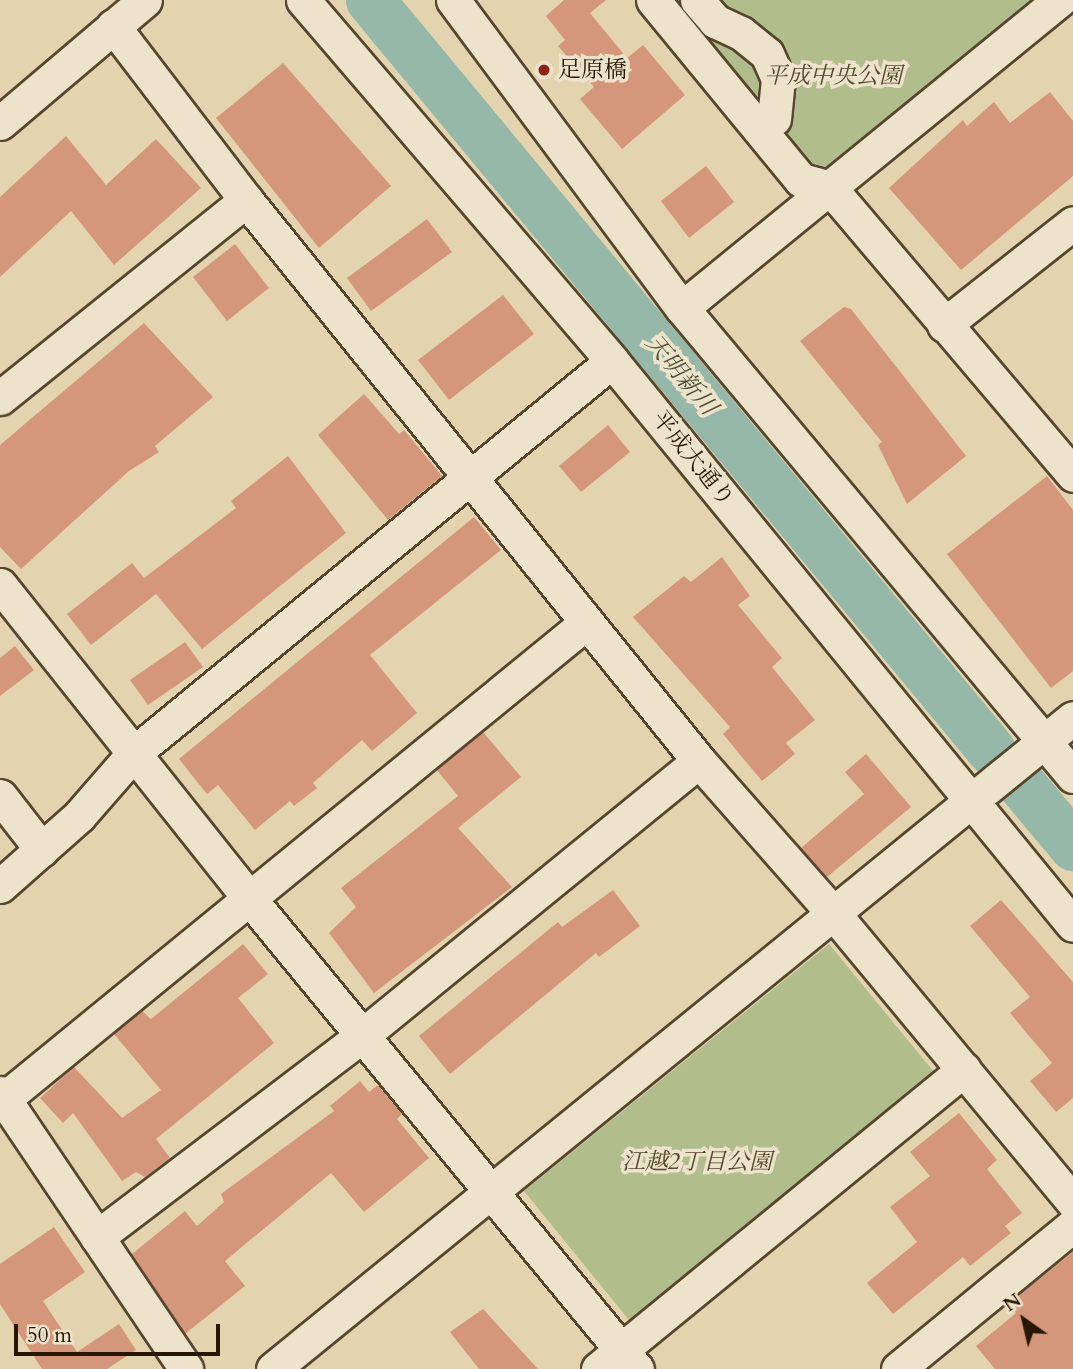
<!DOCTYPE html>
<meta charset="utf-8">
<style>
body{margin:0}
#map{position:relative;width:1073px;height:1369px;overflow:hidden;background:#e3d4af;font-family:Cardo,"Noto Serif JP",serif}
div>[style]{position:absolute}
.green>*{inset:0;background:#b1bd8d}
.river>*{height:49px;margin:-24.5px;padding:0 24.5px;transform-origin:24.5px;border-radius:24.5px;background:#95b8a8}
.building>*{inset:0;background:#d5977b}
.roads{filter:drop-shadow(2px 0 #56462d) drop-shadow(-2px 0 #56462d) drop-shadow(0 2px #56462d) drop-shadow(0 -2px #56462d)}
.minor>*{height:33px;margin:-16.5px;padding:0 16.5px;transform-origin:16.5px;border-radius:16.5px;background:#ede3cb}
.dots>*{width:19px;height:19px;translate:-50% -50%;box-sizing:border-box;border:4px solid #ede3cb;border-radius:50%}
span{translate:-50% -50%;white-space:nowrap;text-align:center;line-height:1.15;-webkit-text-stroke:7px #ede3cb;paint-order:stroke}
.poi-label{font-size:23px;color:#271702}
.left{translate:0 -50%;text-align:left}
.park-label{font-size:23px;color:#50492c;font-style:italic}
.street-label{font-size:23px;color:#271702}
.water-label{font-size:24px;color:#4e4f3c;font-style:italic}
.north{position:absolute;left:989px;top:1285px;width:70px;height:70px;-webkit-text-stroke:5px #ede3cb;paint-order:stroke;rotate:326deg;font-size:19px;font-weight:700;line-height:28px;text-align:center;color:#271702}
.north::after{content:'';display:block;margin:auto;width:24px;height:32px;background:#271702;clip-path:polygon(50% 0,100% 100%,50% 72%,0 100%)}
.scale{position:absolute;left:14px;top:1324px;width:206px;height:32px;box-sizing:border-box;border:4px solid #271702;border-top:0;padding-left:9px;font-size:21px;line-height:24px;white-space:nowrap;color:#271702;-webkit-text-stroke:5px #ede3cb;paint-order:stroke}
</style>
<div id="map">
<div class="green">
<i style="clip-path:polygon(670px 0,1047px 0,822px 182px)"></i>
<i style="clip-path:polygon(829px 944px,938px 1077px,633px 1325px,524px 1191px)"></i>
</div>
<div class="river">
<i style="left:370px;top:0;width:974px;rotate:50.38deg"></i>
<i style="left:1022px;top:785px;width:80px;rotate:50.1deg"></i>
</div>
<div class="building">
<i style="clip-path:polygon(564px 0,606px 0,590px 13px,627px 58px,643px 45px,685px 95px,622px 149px,580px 99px,594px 87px,558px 46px,565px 40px,546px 16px)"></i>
<i style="clip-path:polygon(283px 63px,391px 186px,319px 248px,216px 118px)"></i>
<i style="clip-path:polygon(1050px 92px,1073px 121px,1073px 176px,961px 270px,889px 188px,963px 120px,967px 126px,994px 102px,1010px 123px)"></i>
<i style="clip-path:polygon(66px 136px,106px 185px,156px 139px,201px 188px,114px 265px,71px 211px,0 277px,0 197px)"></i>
<i style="clip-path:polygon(706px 166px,734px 202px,689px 238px,661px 201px)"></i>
<i style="clip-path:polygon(427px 219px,452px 252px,371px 311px,347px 278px)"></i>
<i style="clip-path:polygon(235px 244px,269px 288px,227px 321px,193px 277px)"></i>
<i style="clip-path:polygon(503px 295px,534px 334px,449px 400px,418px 360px)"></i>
<i style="clip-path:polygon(844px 307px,851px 309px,966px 456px,907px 504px,878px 445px,882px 442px,800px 341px)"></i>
<i style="clip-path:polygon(144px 323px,213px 397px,155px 446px,159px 452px,129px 471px,21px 569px,0 547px,0 445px)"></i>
<i style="clip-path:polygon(364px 394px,399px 434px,404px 430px,442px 476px,388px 520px,318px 435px)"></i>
<i style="clip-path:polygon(608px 425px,630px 452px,581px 492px,559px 466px)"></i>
<i style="clip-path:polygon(288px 456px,346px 533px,202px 649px,156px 594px,91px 645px,67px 614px,132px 563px,144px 578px,236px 508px,231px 501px)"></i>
<i style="clip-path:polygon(1047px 476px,1073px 510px,1073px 671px,1051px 688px,947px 554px)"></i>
<i style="clip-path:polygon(474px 517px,501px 550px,370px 655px,417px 713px,372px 751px,362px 740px,313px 783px,317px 788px,294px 806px,290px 801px,255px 830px,218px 785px,207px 794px,179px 759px)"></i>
<i style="clip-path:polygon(722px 557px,750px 596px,738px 605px,782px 658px,772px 667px,815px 720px,786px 743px,795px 754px,762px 781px,723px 734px,730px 727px,633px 617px,684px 576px,691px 582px)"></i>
<i style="clip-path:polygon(185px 642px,203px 667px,148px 705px,130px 680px)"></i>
<i style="clip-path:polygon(15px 646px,34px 670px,0 696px,0 658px)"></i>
<i style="clip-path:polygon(483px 732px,521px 777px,458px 828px,512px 887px,374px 993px,329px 933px,356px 907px,341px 888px,458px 796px,437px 770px)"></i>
<i style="clip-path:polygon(866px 754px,911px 807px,827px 877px,801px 848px,864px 794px,845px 772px)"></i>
<i style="clip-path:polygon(613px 890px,640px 926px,599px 957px,596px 953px,450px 1074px,419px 1036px,558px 922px,562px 927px)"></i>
<i style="clip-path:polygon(1001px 900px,1073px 982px,1073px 1098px,1056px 1112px,1030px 1081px,1052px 1063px,1010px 1013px,1030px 997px,970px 926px)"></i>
<i style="clip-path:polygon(243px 944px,268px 974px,238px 998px,274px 1043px,156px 1139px,170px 1158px,145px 1177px,136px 1172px,122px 1181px,73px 1113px,63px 1123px,40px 1098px,74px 1067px,122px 1118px,161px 1090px,114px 1034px,142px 1011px,151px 1019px)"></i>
<i style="clip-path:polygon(360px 1081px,369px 1092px,378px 1085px,402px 1114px,397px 1119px,429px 1158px,364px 1212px,331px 1173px,225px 1261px,245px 1286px,185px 1334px,132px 1254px,185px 1211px,197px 1226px,224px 1202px,221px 1194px,334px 1111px,330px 1106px)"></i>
<i style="clip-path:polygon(959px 1113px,997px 1160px,987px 1169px,1022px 1213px,1005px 1226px,1011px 1233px,970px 1266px,963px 1257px,893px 1314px,867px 1283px,917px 1242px,890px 1207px,930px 1176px,910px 1152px)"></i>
<i style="clip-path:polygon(54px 1227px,85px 1272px,43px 1301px,77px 1352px,119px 1324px,136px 1350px,107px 1369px,42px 1369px,0 1304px,0 1264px)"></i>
<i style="clip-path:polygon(1073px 1252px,1073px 1369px,995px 1369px,976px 1346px,1016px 1313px,1008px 1304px)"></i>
<i style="clip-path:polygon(483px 1309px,538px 1369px,479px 1369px,450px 1332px)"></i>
</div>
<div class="roads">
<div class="minor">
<i style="left:303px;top:0;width:475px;rotate:49.4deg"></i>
<i style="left:612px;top:361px;width:728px;rotate:50.74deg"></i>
<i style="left:453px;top:0;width:384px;rotate:53.4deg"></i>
<i style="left:682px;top:308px;width:610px;rotate:50.12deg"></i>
<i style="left:653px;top:0;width:233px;rotate:50.6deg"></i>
<i style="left:801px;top:180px;width:30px;rotate:15deg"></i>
<i style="left:830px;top:188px;width:376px;rotate:49.7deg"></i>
<i style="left:697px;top:0;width:28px;rotate:49deg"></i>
<i style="left:715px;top:21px;width:29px;rotate:25deg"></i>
<i style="left:741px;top:33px;width:33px;rotate:39deg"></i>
<i style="left:767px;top:54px;width:27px;rotate:66deg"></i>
<i style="left:778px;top:79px;width:40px;rotate:95.7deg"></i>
<i style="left:113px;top:26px;width:219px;rotate:52.6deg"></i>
<i style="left:246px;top:200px;width:721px;rotate:51.08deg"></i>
<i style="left:699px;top:761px;width:204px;rotate:48.6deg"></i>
<i style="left:834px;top:914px;width:374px;rotate:50.3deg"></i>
<i style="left:0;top:123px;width:190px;rotate:-40.3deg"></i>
<i style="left:682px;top:308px;width:488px;rotate:-39.2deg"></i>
<i style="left:944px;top:325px;width:164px;rotate:-38.3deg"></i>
<i style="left:0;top:398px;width:316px;rotate:-38.8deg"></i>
<i style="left:0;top:585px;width:400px;rotate:51.5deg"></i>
<i style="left:249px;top:898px;width:610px;rotate:50.52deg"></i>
<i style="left:0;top:796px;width:68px;rotate:52.1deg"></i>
<i style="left:0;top:886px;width:106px;rotate:-41.5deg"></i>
<i style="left:79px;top:816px;width:84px;rotate:-48.9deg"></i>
<i style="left:134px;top:753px;width:618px;rotate:-39.35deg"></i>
<i style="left:0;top:1093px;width:333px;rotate:56deg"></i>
<i style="left:4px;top:1099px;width:753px;rotate:-39.29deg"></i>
<i style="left:97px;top:1237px;width:335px;rotate:-37.2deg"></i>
<i style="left:364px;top:1034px;width:432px;rotate:-39.2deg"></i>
<i style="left:273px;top:1369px;width:1031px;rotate:-39.14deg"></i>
<i style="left:598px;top:1369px;width:473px;rotate:-39.3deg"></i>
<i style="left:898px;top:1369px;width:227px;rotate:-39.4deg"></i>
</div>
</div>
<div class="dots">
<i style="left:544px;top:70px;background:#8f2418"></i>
</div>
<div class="poi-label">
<span class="left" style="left:558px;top:70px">足原橋</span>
</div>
<div class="park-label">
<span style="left:833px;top:76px">平成中央公園</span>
<span style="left:697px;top:1162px">江越2丁目公園</span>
</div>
<div class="street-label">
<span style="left:693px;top:459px;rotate:51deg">平成大通り</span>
</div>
<div class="water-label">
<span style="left:681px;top:375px;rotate:50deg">天明新川</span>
</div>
<div class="north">N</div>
<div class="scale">50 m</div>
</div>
